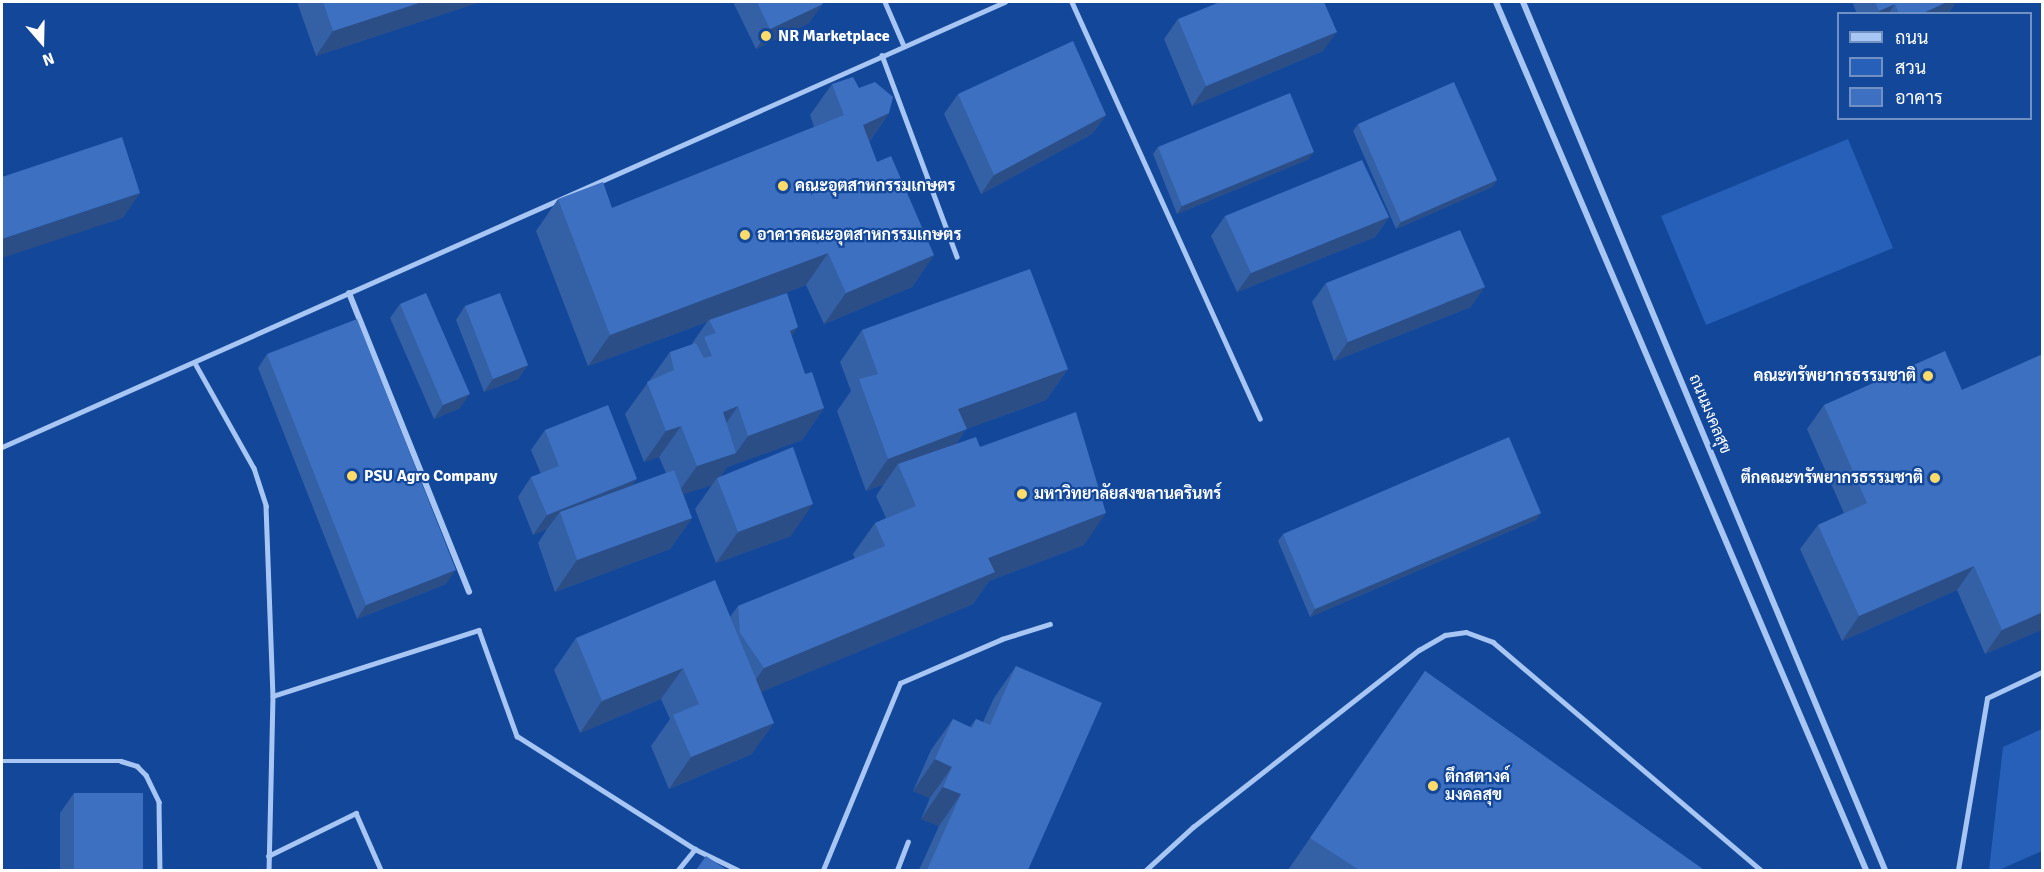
<!DOCTYPE html>
<meta charset="utf-8">
<style>
body{margin:0}
#map{position:relative;width:2044px;height:872px;overflow:hidden;background:#13479a;font-family:Signika,Sarabun,sans-serif}
div>[style]{position:absolute}
.green>*{inset:0;background:#2660b8}
.service>*{height:4.5px;margin:-2.25px;padding:0 2.25px;transform-origin:2.25px;border-radius:2.25px;background:#a7c6f3}
.minor>*{height:6px;margin:-3px;padding:0 3px;transform-origin:3px;border-radius:3px;background:#a7c6f3}
.wall>*{inset:0;background:#3460a6}
.shaded-wall>*{inset:0;background:#2b4e87}
.building>*{inset:0;background:#3d70c1}
.dots>*{width:16px;height:16px;translate:-50% -50%;box-sizing:border-box;border:3px solid #13479a;border-radius:50%}
span{translate:-50% -50%;white-space:nowrap;text-align:center;line-height:1.15;-webkit-text-stroke:4.5px #13479a;paint-order:stroke}
.poi-label{font-size:16px;color:#fff;font-weight:700}
.left{translate:0 -50%;text-align:left}
.right{translate:-100% -50%;text-align:right}
.street-label{font-size:16px;color:#fff}
.frame{position:absolute;inset:0;border:3px solid #fff;pointer-events:none}
.legend{position:absolute;left:1837px;top:12px;width:195px;height:108px;box-sizing:border-box;background:#13479a;border:2px solid #7191c2;margin:0;padding:8px 10px;list-style:none;font-size:18px;color:#fff}
.legend li{display:flex;align-items:center;gap:12px;height:30px}
.legend b{width:30px;border:2px solid #7191c2}
.north{position:absolute;left:12px;top:12px;width:60px;height:60px;-webkit-text-stroke:4px #13479a;paint-order:stroke;rotate:160deg;font-size:16px;font-weight:700;line-height:24px;text-align:center;color:#fff}
.north::after{content:'';display:block;margin:auto;width:21px;height:27px;background:#fff;clip-path:polygon(50% 0,100% 100%,50% 72%,0 100%)}
</style>
<div id="map">
<div class="green">
<i style="clip-path:polygon(1848px 139px,1893px 248px,1706px 325px,1661px 216px)"></i>
<i style="clip-path:polygon(2042px 729px,2042px 851px,1999px 870px,1989px 870px,2003px 747px)"></i>
</div>
<div class="service">
<i style="left:885px;top:2px;width:48px;rotate:66.6deg"></i>
<i style="left:1072px;top:2px;width:457px;rotate:65.7deg"></i>
<i style="left:882px;top:55px;width:215px;rotate:69.6deg"></i>
<i style="left:195px;top:363px;width:120px;rotate:60.7deg"></i>
<i style="left:254px;top:468px;width:40px;rotate:72deg"></i>
<i style="left:266px;top:506px;width:190px;rotate:87.9deg"></i>
<i style="left:273px;top:696px;width:174px;rotate:91.3deg"></i>
<i style="left:2px;top:447px;width:1097px;rotate:-23.93deg"></i>
<i style="left:273px;top:696px;width:216px;rotate:-17.8deg"></i>
<i style="left:479px;top:630px;width:113px;rotate:70.3deg"></i>
<i style="left:517px;top:736px;width:211px;rotate:32.4deg"></i>
<i style="left:695px;top:849px;width:48px;rotate:26deg"></i>
<i style="left:2px;top:761px;width:119px"></i>
<i style="left:121px;top:761px;width:17px;rotate:17deg"></i>
<i style="left:137px;top:766px;width:13px;rotate:45deg"></i>
<i style="left:146px;top:775px;width:30px;rotate:64deg"></i>
<i style="left:159px;top:802px;width:68px;rotate:89.2deg"></i>
<i style="left:268px;top:856px;width:98px;rotate:-26deg"></i>
<i style="left:356px;top:813px;width:62px;rotate:66.3deg"></i>
<i style="left:678px;top:870px;width:27px;rotate:-51deg"></i>
<i style="left:823px;top:870px;width:202px;rotate:-67.6deg"></i>
<i style="left:900px;top:683px;width:111px;rotate:-23.3deg"></i>
<i style="left:1002px;top:639px;width:50px;rotate:-17.4deg"></i>
<i style="left:897px;top:870px;width:30px;rotate:-69deg"></i>
<i style="left:1146px;top:870px;width:64px;rotate:-42.5deg"></i>
<i style="left:1193px;top:827px;width:287px;rotate:-38.1deg"></i>
<i style="left:1419px;top:650px;width:30px;rotate:-30deg"></i>
<i style="left:1445px;top:635px;width:21px;rotate:-8deg"></i>
<i style="left:1466px;top:632px;width:29px;rotate:20deg"></i>
<i style="left:1493px;top:642px;width:352px;rotate:40.4deg"></i>
<i style="left:1958px;top:870px;width:174px;rotate:-80.4deg"></i>
<i style="left:1987px;top:698px;width:61px;rotate:-25.3deg"></i>
</div>
<div class="minor">
<i style="left:1496px;top:2px;width:944px;rotate:66.91deg"></i>
<i style="left:1523px;top:2px;width:940px;rotate:67.36deg"></i>
<i style="left:349px;top:293px;width:322px;rotate:68.1deg"></i>
</div>
<div class="wall">
<i style="clip-path:polygon(297px 2px,480px 2px,316px 56px)"></i>
<i style="clip-path:polygon(733px 2px,822px 2px,809px 23px,756px 49px)"></i>
<i style="clip-path:polygon(1854px 2px,1956px 2px,1948px 14px,1857px 14px,1853px 4px)"></i>
<i style="clip-path:polygon(1178px 19px,1323px 51px,1192px 106px,1164px 39px)"></i>
<i style="clip-path:polygon(832px 84px,859px 88px,889px 113px,869px 142px,877px 162px,934px 255px,912px 287px,824px 324px,806px 285px,750px 306px,792px 337px,805px 374px,824px 408px,802px 440px,727px 467px,720px 477px,791px 536px,716px 563px,695px 509px,712px 485px,683px 494px,692px 518px,670px 549px,555px 592px,538px 543px,547px 529px,533px 535px,518px 497px,531px 477px,541px 474px,531px 450px,545px 430px,633px 485px,666px 473px,659px 457px,644px 462px,625px 414px,670px 352px,691px 345px,707px 322px,588px 366px,536px 231px,558px 199px,612px 208px,814px 127px,810px 115px)"></i>
<i style="clip-path:polygon(958px 94px,1106px 115px,1092px 134px,981px 194px,944px 114px)"></i>
<i style="clip-path:polygon(1358px 124px,1497px 180px,1492px 187px,1396px 229px,1353px 131px)"></i>
<i style="clip-path:polygon(1158px 147px,1309px 159px,1177px 214px,1153px 154px)"></i>
<i style="clip-path:polygon(1225px 216px,1389px 217px,1375px 237px,1237px 292px,1211px 236px)"></i>
<i style="clip-path:polygon(1326px 283px,1471px 307px,1334px 361px,1312px 302px)"></i>
<i style="clip-path:polygon(400px 304px,460px 408px,434px 419px,390px 318px)"></i>
<i style="clip-path:polygon(465px 306px,528px 365px,518px 379px,484px 392px,456px 320px)"></i>
<i style="clip-path:polygon(862px 330px,1068px 369px,1046px 400px,966px 429px,956px 444px,980px 447px,1084px 545px,989px 581px,973px 604px,761px 692px,752px 754px,669px 789px,651px 746px,670px 719px,661px 699px,580px 733px,554px 670px,576px 638px,730px 617px,738px 606px,855px 559px,853px 554px,875px 523px,886px 518px,876px 496px,884px 484px,866px 491px,837px 411px,851px 391px,840px 362px)"></i>
<i style="clip-path:polygon(267px 354px,446px 584px,357px 619px,258px 368px)"></i>
<i style="clip-path:polygon(2043px 354px,2043px 629px,1985px 654px,1957px 590px,1842px 641px,1800px 549px,1818px 525px,1844px 513px,1807px 429px,1824px 405px,1962px 390px)"></i>
<i style="clip-path:polygon(1541px 513px,1536px 520px,1310px 617px,1278px 541px,1283px 534px)"></i>
<i style="clip-path:polygon(1016px 666px,1028px 870px,919px 870px,939px 826px,921px 819px,930px 798px,913px 791px,931px 750px,953px 719px,970px 727px,976px 719px,983px 722px,994px 698px)"></i>
<i style="clip-path:polygon(1425px 671px,1704px 870px,1288px 870px)"></i>
<i style="clip-path:polygon(74px 793px,143px 870px,60px 870px,60px 813px)"></i>
</div>
<div class="shaded-wall">
<i style="clip-path:polygon(422px 2px,480px 2px,316px 56px,333px 31px)"></i>
<i style="clip-path:polygon(1947px 2px,1956px 2px,1948px 14px,1921px 14px)"></i>
<i style="clip-path:polygon(823px 4px,809px 23px,756px 49px,770px 29px)"></i>
<i style="clip-path:polygon(1895px 4px,1888px 14px,1878px 14px,1879px 11px)"></i>
<i style="clip-path:polygon(1337px 32px,1323px 51px,1192px 106px,1206px 86px)"></i>
<i style="clip-path:polygon(889px 113px,867px 144px,863px 125px)"></i>
<i style="clip-path:polygon(1106px 115px,1092px 134px,981px 194px,994px 175px)"></i>
<i style="clip-path:polygon(1314px 152px,1309px 159px,1177px 214px,1182px 206px)"></i>
<i style="clip-path:polygon(1497px 180px,1492px 187px,1396px 229px,1401px 222px)"></i>
<i style="clip-path:polygon(140px 193px,123px 218px,2px 258px,2px 239px)"></i>
<i style="clip-path:polygon(1389px 217px,1375px 237px,1237px 292px,1251px 273px)"></i>
<i style="clip-path:polygon(828px 253px,806px 285px,709px 321px,709px 320px,707px 322px,588px 366px,610px 335px)"></i>
<i style="clip-path:polygon(934px 255px,912px 287px,824px 324px,846px 293px)"></i>
<i style="clip-path:polygon(1485px 287px,1471px 307px,1334px 361px,1348px 342px)"></i>
<i style="clip-path:polygon(798px 327px,776px 359px,790px 331px)"></i>
<i style="clip-path:polygon(528px 365px,518px 379px,484px 392px,493px 379px)"></i>
<i style="clip-path:polygon(1068px 369px,1046px 400px,966px 429px,945px 460px,898px 464px,884px 484px,866px 491px,888px 459px,958px 409px)"></i>
<i style="clip-path:polygon(470px 394px,460px 408px,434px 419px,443px 405px)"></i>
<i style="clip-path:polygon(738px 406px,716px 438px,723px 412px)"></i>
<i style="clip-path:polygon(824px 408px,802px 440px,727px 467px,718px 480px,717px 478px,712px 485px,675px 497px,697px 466px,736px 453px,748px 436px)"></i>
<i style="clip-path:polygon(681px 426px,659px 457px,644px 462px,666px 431px)"></i>
<i style="clip-path:polygon(637px 479px,623px 499px,560px 512px,547px 529px,533px 535px,547px 515px)"></i>
<i style="clip-path:polygon(813px 504px,791px 536px,716px 563px,738px 532px)"></i>
<i style="clip-path:polygon(1106px 513px,1084px 545px,989px 581px,973px 604px,742px 700px,764px 668px,988px 558px)"></i>
<i style="clip-path:polygon(1541px 513px,1536px 520px,1310px 617px,1315px 609px)"></i>
<i style="clip-path:polygon(692px 518px,670px 549px,555px 592px,577px 560px)"></i>
<i style="clip-path:polygon(1974px 566px,1957px 590px,1842px 641px,1859px 616px)"></i>
<i style="clip-path:polygon(456px 570px,446px 584px,357px 619px,366px 605px)"></i>
<i style="clip-path:polygon(2043px 612px,2043px 629px,1985px 654px,2002px 630px)"></i>
<i style="clip-path:polygon(683px 668px,661px 699px,580px 733px,602px 701px)"></i>
<i style="clip-path:polygon(774px 723px,752px 754px,669px 789px,691px 757px)"></i>
<i style="clip-path:polygon(935px 759px,952px 767px,930px 798px,913px 791px)"></i>
<i style="clip-path:polygon(943px 787px,961px 794px,939px 826px,921px 819px)"></i>
</div>
<div class="building">
<i style="clip-path:polygon(323px 2px,422px 2px,333px 31px)"></i>
<i style="clip-path:polygon(757px 2px,822px 2px,823px 4px,770px 29px)"></i>
<i style="clip-path:polygon(1220px 2px,1324px 2px,1337px 32px,1206px 86px,1178px 19px)"></i>
<i style="clip-path:polygon(1875px 2px,1947px 2px,1921px 14px,1899px 14px,1895px 4px,1879px 11px)"></i>
<i style="clip-path:polygon(1073px 41px,1106px 115px,994px 175px,958px 94px)"></i>
<i style="clip-path:polygon(853px 77px,859px 88px,875px 82px,893px 97px,889px 113px,863px 125px,877px 162px,891px 156px,934px 255px,846px 293px,828px 253px,610px 335px,558px 199px,603px 182px,612px 208px,844px 115px,832px 84px)"></i>
<i style="clip-path:polygon(1454px 82px,1497px 180px,1401px 222px,1358px 124px)"></i>
<i style="clip-path:polygon(1290px 93px,1314px 152px,1182px 206px,1158px 147px)"></i>
<i style="clip-path:polygon(122px 137px,140px 193px,2px 239px,2px 177px)"></i>
<i style="clip-path:polygon(1362px 160px,1389px 217px,1251px 273px,1225px 216px)"></i>
<i style="clip-path:polygon(1460px 230px,1485px 287px,1348px 342px,1326px 283px)"></i>
<i style="clip-path:polygon(1030px 269px,1068px 369px,958px 409px,967px 429px,888px 459px,859px 379px,878px 374px,862px 330px)"></i>
<i style="clip-path:polygon(426px 293px,470px 394px,443px 405px,400px 304px)"></i>
<i style="clip-path:polygon(500px 293px,528px 365px,493px 379px,465px 306px)"></i>
<i style="clip-path:polygon(787px 293px,798px 327px,790px 331px,805px 374px,812px 372px,824px 408px,748px 436px,738px 406px,723px 412px,736px 453px,697px 466px,681px 426px,666px 431px,647px 382px,674px 370px,670px 352px,696px 343px,704px 358px,712px 356px,704px 337px,716px 333px,709px 320px)"></i>
<i style="clip-path:polygon(357px 319px,456px 570px,366px 605px,267px 354px)"></i>
<i style="clip-path:polygon(1945px 351px,1962px 390px,2043px 354px,2043px 612px,2002px 630px,1974px 566px,1859px 616px,1818px 525px,1867px 503px,1824px 405px)"></i>
<i style="clip-path:polygon(608px 405px,637px 479px,547px 515px,531px 477px,559px 466px,545px 430px)"></i>
<i style="clip-path:polygon(1076px 412px,1106px 513px,988px 558px,995px 572px,764px 668px,740px 633px,738px 606px,885px 546px,875px 523px,916px 506px,898px 464px,976px 437px,980px 447px)"></i>
<i style="clip-path:polygon(1509px 437px,1541px 513px,1315px 609px,1283px 534px)"></i>
<i style="clip-path:polygon(793px 447px,813px 504px,738px 532px,717px 478px)"></i>
<i style="clip-path:polygon(674px 470px,692px 518px,577px 560px,560px 512px)"></i>
<i style="clip-path:polygon(715px 580px,774px 723px,691px 757px,673px 715px,699px 704px,683px 668px,602px 701px,576px 638px)"></i>
<i style="clip-path:polygon(1016px 666px,1102px 703px,1028px 870px,927px 870px,961px 794px,943px 787px,952px 767px,935px 759px,953px 719px,972px 728px,976px 719px,990px 725px)"></i>
<i style="clip-path:polygon(1425px 671px,1704px 870px,1359px 870px,1310px 838px)"></i>
<i style="clip-path:polygon(74px 793px,143px 793px,143px 870px,74px 870px)"></i>
<i style="clip-path:polygon(706px 856px,727px 870px,696px 870px)"></i>
</div>
<div class="dots">
<i style="left:766px;top:36px;background:#ffdc69"></i>
<i style="left:783px;top:186px;background:#ffdc69"></i>
<i style="left:745px;top:235px;background:#ffdc69"></i>
<i style="left:1928px;top:376px;background:#ffdc69"></i>
<i style="left:352px;top:476px;background:#ffdc69"></i>
<i style="left:1935px;top:478px;background:#ffdc69"></i>
<i style="left:1022px;top:494px;background:#ffdc69"></i>
<i style="left:1433px;top:786px;background:#ffdc69"></i>
</div>
<div class="poi-label">
<span class="left" style="left:778px;top:36px">NR Marketplace</span>
<span class="left" style="left:795px;top:186px">คณะอุตสาหกรรมเกษตร</span>
<span class="left" style="left:757px;top:235px">อาคารคณะอุตสาหกรรมเกษตร</span>
<span class="right" style="left:1916px;top:376px">คณะทรัพยากรธรรมชาติ</span>
<span class="left" style="left:364px;top:476px">PSU Agro Company</span>
<span class="right" style="left:1923px;top:478px">ตึกคณะทรัพยากรธรรมชาติ</span>
<span class="left" style="left:1034px;top:494px">มหาวิทยาลัยสงขลานครินทร์</span>
<span class="left" style="left:1445px;top:786px">ตึกสตางค์<br>มงคลสุข</span>
</div>
<div class="street-label">
<span style="left:1710px;top:414px;rotate:67deg">ถนนมงคลสุข</span>
</div>
<div class="frame"></div>
<ul class="legend">
<li><b style="height:8px;background:#a7c6f3"></b>ถนน</li>
<li><b style="height:16px;background:#2660b8"></b>สวน</li>
<li><b style="height:16px;background:#3d70c1"></b>อาคาร</li>
</ul>
<div class="north">N</div>
</div>
